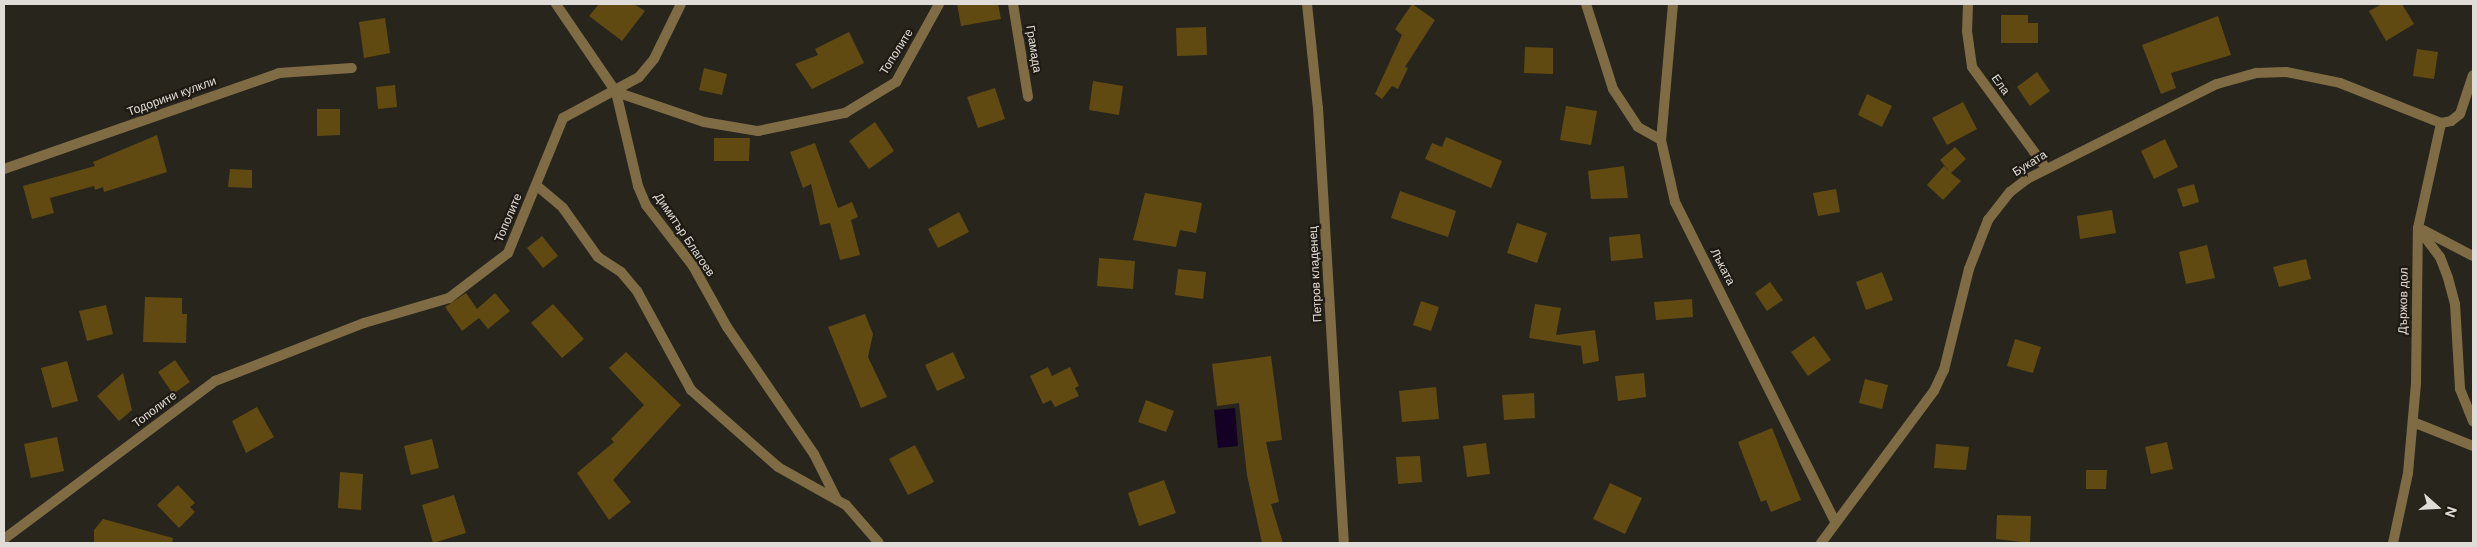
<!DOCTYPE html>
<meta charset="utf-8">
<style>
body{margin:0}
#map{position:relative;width:2477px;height:547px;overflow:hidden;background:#28251d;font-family:"DM Sans",sans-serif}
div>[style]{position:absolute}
.water>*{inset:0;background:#140024}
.building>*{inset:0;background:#604a11}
.service>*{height:10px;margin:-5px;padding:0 5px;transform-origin:5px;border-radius:5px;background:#7f6c44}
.minor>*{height:10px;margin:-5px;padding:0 5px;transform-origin:5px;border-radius:5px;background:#7f6c44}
span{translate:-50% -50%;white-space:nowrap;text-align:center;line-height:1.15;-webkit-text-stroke:4.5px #1f1b14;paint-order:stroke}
.street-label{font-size:12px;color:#e0ddd8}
.frame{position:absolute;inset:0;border:5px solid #e0ddd8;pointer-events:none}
.north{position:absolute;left:2412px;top:482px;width:50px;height:50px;-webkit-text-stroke:4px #1f1b14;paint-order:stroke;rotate:109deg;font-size:14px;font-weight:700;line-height:20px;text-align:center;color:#e0ddd8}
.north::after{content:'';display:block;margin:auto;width:18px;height:22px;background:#e0ddd8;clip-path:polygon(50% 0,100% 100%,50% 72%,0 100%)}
</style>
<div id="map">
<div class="water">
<i style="clip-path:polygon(1235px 408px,1238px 446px,1218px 448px,1214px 410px)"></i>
</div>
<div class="building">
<i style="clip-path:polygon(599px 4px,634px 4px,645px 11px,622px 41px,589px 16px)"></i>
<i style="clip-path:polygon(957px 4px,998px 4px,1001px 19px,961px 26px)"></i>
<i style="clip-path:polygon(1412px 4px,1435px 20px,1405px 67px,1408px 68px,1398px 89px,1392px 86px,1382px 99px,1375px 94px,1402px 35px,1395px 29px)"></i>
<i style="clip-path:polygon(2382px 4px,2402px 4px,2414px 24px,2386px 41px,2369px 11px)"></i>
<i style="clip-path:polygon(2001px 15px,2028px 15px,2028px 23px,2038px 23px,2038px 43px,2001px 43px)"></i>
<i style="clip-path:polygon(2218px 16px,2231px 55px,2171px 73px,2176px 88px,2161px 94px,2142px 45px)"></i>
<i style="clip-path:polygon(385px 18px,390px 53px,364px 58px,359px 22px)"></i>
<i style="clip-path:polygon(1206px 27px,1207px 55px,1177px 56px,1176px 28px)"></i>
<i style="clip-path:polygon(849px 32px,864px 63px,812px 89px,795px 64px,818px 55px,815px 49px)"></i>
<i style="clip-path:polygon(1525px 47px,1553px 48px,1553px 74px,1524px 73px)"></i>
<i style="clip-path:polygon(2417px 49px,2438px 52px,2434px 79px,2413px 76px)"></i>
<i style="clip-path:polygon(704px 68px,727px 74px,722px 95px,699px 90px)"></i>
<i style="clip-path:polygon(2037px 72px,2050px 91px,2030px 106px,2017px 87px)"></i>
<i style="clip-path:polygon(1093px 81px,1123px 86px,1119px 115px,1089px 110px)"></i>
<i style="clip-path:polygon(395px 85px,397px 107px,378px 109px,376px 87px)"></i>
<i style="clip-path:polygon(995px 88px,1005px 119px,978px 128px,967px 97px)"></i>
<i style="clip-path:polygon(1867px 94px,1892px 106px,1882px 127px,1858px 115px)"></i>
<i style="clip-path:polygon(1963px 102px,1977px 129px,1947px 145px,1932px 118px)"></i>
<i style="clip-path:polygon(1566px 106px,1597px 111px,1591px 145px,1560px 140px)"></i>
<i style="clip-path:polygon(317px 109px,340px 109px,340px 135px,317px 136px)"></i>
<i style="clip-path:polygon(875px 122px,894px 151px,869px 169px,849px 141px)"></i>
<i style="clip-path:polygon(157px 135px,167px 172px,104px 192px,103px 187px,95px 190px,94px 186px,50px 198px,54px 213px,32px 219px,23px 186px,95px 166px,93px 162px)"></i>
<i style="clip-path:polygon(1446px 137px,1502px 161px,1491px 188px,1425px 159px,1432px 143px,1442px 147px)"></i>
<i style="clip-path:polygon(714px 138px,750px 138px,749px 161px,714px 161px)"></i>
<i style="clip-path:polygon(2165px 139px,2178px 167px,2154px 179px,2141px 151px)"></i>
<i style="clip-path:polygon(815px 143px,838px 208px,852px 202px,858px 217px,851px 220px,860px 255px,840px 260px,830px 223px,820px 225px,811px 184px,803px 188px,790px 152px)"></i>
<i style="clip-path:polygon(1955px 147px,1966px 159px,1951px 173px,1961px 181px,1943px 200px,1927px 185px,1944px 166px,1949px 171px,1940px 160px)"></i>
<i style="clip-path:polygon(1624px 166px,1628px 198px,1591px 199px,1588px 171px)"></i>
<i style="clip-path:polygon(230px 169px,252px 170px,252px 188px,228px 187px)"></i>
<i style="clip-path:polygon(2194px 184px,2199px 202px,2183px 207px,2177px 189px)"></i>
<i style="clip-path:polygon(1836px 189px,1840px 212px,1818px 216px,1813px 193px)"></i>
<i style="clip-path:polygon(1400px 191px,1456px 211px,1448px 237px,1391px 218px)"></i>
<i style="clip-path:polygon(1145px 193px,1202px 203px,1196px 233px,1180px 230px,1176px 247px,1133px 240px)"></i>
<i style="clip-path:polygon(2112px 210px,2116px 233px,2080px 239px,2077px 216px)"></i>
<i style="clip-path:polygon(959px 212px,969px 232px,938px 248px,928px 229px)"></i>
<i style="clip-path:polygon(1517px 223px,1547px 233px,1537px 263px,1507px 253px)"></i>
<i style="clip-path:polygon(1640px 234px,1643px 258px,1611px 261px,1609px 237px)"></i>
<i style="clip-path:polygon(542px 236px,558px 256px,543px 268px,527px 248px)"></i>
<i style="clip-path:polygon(2207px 245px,2215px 278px,2186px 284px,2179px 252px)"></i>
<i style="clip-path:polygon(1099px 258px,1135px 261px,1133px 289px,1097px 286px)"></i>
<i style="clip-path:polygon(2306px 259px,2311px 279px,2279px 287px,2273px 267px)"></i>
<i style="clip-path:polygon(1178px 269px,1206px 272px,1203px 299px,1175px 295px)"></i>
<i style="clip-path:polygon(1882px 272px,1893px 300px,1866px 310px,1856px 282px)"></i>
<i style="clip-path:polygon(1770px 282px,1783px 300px,1767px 311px,1755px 293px)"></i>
<i style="clip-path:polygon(466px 293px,477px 309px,495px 293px,510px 311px,488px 329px,479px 318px,462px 331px,445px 307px)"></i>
<i style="clip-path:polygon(145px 297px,182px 298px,182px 314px,187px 314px,186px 343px,143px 342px)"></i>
<i style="clip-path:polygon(1692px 299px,1693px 317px,1656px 320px,1654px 302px)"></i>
<i style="clip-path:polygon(1421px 301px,1439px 307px,1431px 331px,1413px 325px)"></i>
<i style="clip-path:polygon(553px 304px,584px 339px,562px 358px,531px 323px)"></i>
<i style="clip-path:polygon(1535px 304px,1561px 308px,1556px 335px,1595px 330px,1599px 361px,1583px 364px,1581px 346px,1529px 338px)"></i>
<i style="clip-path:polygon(106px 305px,113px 334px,87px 341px,79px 311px)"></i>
<i style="clip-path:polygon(865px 314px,873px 334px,868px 357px,887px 397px,861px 408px,828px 327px)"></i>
<i style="clip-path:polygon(1814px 336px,1831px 360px,1808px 376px,1791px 352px)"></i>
<i style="clip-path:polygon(2015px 339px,2041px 347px,2033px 373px,2007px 366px)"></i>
<i style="clip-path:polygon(626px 352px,681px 405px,613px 480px,631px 502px,609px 520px,577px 473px,614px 442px,611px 439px,644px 405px,609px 368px)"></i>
<i style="clip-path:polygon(953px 352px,965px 378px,937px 391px,925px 365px)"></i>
<i style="clip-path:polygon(1271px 356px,1282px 440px,1266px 442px,1279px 502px,1271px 504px,1283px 543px,1262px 543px,1247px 475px,1239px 403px,1217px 406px,1212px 364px)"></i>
<i style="clip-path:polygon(175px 360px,190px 382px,173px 394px,158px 372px)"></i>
<i style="clip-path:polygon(67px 361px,78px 401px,52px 408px,41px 368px)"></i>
<i style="clip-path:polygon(1048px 367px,1052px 376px,1070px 367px,1079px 386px,1075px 388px,1079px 396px,1055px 407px,1051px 400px,1043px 404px,1030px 376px)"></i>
<i style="clip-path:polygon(123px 373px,132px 410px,119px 421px,97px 396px)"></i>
<i style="clip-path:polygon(1644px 373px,1646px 397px,1618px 401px,1615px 376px)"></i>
<i style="clip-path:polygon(1865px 379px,1888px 385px,1882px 409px,1859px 403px)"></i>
<i style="clip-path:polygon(1436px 387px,1439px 419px,1402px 422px,1399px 391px)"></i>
<i style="clip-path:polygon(1534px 393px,1535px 418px,1504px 420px,1502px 395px)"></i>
<i style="clip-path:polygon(1146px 400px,1174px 411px,1166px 432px,1138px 422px)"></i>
<i style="clip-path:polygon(257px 407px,274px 437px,246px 453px,232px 421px)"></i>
<i style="clip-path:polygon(1772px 428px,1801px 500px,1771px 512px,1766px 500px,1761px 502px,1738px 442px)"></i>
<i style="clip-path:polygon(57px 437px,64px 471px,31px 478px,24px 444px)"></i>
<i style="clip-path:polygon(432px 439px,439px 468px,411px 475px,404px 446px)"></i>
<i style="clip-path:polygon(2167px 442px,2173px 469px,2151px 474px,2145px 447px)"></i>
<i style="clip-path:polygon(1486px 443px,1490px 474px,1467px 477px,1463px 446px)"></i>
<i style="clip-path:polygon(1936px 444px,1969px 447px,1966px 470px,1934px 468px)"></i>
<i style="clip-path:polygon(915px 445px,934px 482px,908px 495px,889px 459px)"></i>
<i style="clip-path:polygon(1420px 456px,1422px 482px,1398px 484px,1396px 457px)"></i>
<i style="clip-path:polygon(2086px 470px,2107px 470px,2106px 489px,2086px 489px)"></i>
<i style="clip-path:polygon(340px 472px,363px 474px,361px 510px,338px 508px)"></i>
<i style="clip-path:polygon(1164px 480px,1176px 513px,1139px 526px,1128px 493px)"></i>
<i style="clip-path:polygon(1610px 483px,1642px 498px,1625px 534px,1593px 519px)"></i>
<i style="clip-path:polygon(178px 485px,195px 503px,190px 507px,195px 512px,179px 528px,157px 505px)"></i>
<i style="clip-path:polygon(454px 495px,466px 533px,433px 543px,422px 505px)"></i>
<i style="clip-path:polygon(1997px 515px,2031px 516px,2030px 543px,1996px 539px)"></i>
<i style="clip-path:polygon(103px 519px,173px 538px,172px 543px,94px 543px,94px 530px)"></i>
</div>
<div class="service">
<i style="left:1013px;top:4px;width:94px;rotate:80.8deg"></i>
<i style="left:2413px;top:422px;width:65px;rotate:21.8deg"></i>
</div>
<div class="minor">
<i style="left:556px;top:4px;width:107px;rotate:55.7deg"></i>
<i style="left:616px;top:92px;width:97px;rotate:76.8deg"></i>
<i style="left:638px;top:186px;width:21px;rotate:67deg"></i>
<i style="left:646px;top:205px;width:77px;rotate:52.4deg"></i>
<i style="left:693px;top:266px;width:70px;rotate:60.9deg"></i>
<i style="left:727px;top:327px;width:154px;rotate:55.6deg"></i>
<i style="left:814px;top:454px;width:51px;rotate:63.4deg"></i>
<i style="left:1307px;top:4px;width:105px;rotate:84deg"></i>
<i style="left:1318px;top:108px;width:436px;rotate:86.6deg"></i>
<i style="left:1586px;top:4px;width:89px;rotate:72.4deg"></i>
<i style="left:1613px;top:89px;width:45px;rotate:56.7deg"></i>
<i style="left:1638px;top:127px;width:26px;rotate:29deg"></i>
<i style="left:1673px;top:4px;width:137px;rotate:95deg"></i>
<i style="left:1661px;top:140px;width:64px;rotate:77.3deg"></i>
<i style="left:1675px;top:202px;width:358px;rotate:63.4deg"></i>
<i style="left:1968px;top:4px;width:27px;rotate:92deg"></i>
<i style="left:1967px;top:31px;width:36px;rotate:82deg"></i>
<i style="left:1972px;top:67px;width:125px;rotate:53.8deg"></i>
<i style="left:616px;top:92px;width:93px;rotate:18.8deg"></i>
<i style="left:704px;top:122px;width:55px;rotate:9.5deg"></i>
<i style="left:758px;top:131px;width:89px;rotate:-11.7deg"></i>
<i style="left:845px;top:113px;width:60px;rotate:-31.3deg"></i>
<i style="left:896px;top:82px;width:89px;rotate:-61.1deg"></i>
<i style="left:2441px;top:123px;width:10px;rotate:-11deg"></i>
<i style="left:2451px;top:121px;width:11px;rotate:-38deg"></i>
<i style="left:2460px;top:114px;width:41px;rotate:-71.6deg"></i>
<i style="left:4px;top:169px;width:291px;rotate:-19.2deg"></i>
<i style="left:279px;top:73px;width:73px;rotate:-3.9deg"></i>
<i style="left:536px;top:185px;width:35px;rotate:40deg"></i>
<i style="left:563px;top:208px;width:60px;rotate:54.5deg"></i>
<i style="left:598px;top:257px;width:27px;rotate:33deg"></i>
<i style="left:621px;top:272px;width:25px;rotate:50deg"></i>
<i style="left:637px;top:291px;width:113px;rotate:61.4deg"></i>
<i style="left:691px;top:390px;width:116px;rotate:41.5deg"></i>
<i style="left:778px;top:467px;width:78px;rotate:29.2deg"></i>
<i style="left:846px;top:505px;width:50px;rotate:49deg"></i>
<i style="left:2418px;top:228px;width:36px;rotate:53deg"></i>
<i style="left:2440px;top:257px;width:22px;rotate:69deg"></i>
<i style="left:2448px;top:278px;width:27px;rotate:75deg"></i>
<i style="left:2455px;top:304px;width:85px;rotate:86.6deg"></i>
<i style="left:2460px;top:389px;width:35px;rotate:68deg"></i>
<i style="left:2423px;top:230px;width:56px;rotate:27.5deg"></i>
<i style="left:4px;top:539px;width:264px;rotate:-36.8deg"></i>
<i style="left:215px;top:381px;width:160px;rotate:-21.3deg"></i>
<i style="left:364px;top:323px;width:89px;rotate:-16.4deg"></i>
<i style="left:449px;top:298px;width:74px;rotate:-37.3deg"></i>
<i style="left:508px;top:253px;width:146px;rotate:-67.8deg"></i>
<i style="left:563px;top:118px;width:86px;rotate:-28.3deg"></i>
<i style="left:639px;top:77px;width:23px;rotate:-50deg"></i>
<i style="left:654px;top:59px;width:61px;rotate:-63.9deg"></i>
<i style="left:1821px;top:543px;width:189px;rotate:-53.4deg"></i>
<i style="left:1934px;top:391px;width:23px;rotate:-65deg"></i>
<i style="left:1944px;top:370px;width:104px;rotate:-76.1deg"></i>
<i style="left:1969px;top:269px;width:53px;rotate:-68.8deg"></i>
<i style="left:1988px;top:220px;width:36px;rotate:-52deg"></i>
<i style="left:2010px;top:192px;width:21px;rotate:-37deg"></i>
<i style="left:2027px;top:179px;width:212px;rotate:-26.6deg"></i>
<i style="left:2217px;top:84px;width:41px;rotate:-15.8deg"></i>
<i style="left:2256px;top:73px;width:30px;rotate:-2deg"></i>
<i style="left:2286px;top:72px;width:55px;rotate:11.5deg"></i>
<i style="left:2340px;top:83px;width:109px;rotate:21.6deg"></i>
<i style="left:2393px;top:543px;width:72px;rotate:-77.9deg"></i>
<i style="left:2408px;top:473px;width:89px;rotate:-84.9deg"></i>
<i style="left:2416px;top:384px;width:156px;rotate:-89.3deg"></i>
<i style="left:2418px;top:228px;width:107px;rotate:-77.6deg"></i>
</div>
<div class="street-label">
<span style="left:1033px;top:49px;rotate:81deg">Грамада</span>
<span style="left:897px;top:52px;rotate:-58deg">Тополите</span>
<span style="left:2000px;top:85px;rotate:54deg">Ела</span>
<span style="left:172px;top:97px;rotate:-20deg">Тодорини кулкли</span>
<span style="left:2030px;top:164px;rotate:-32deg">Буката</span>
<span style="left:509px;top:218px;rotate:-67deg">Тополите</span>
<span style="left:684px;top:235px;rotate:56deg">Димитър Благоев</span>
<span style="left:1722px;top:267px;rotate:63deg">Лъката</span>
<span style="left:1316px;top:274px;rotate:-93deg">Петров кладенец</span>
<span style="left:2404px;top:301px;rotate:-89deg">Държов дол</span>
<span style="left:155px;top:410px;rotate:-37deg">Тополите</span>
</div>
<div class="frame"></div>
<div class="north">N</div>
</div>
